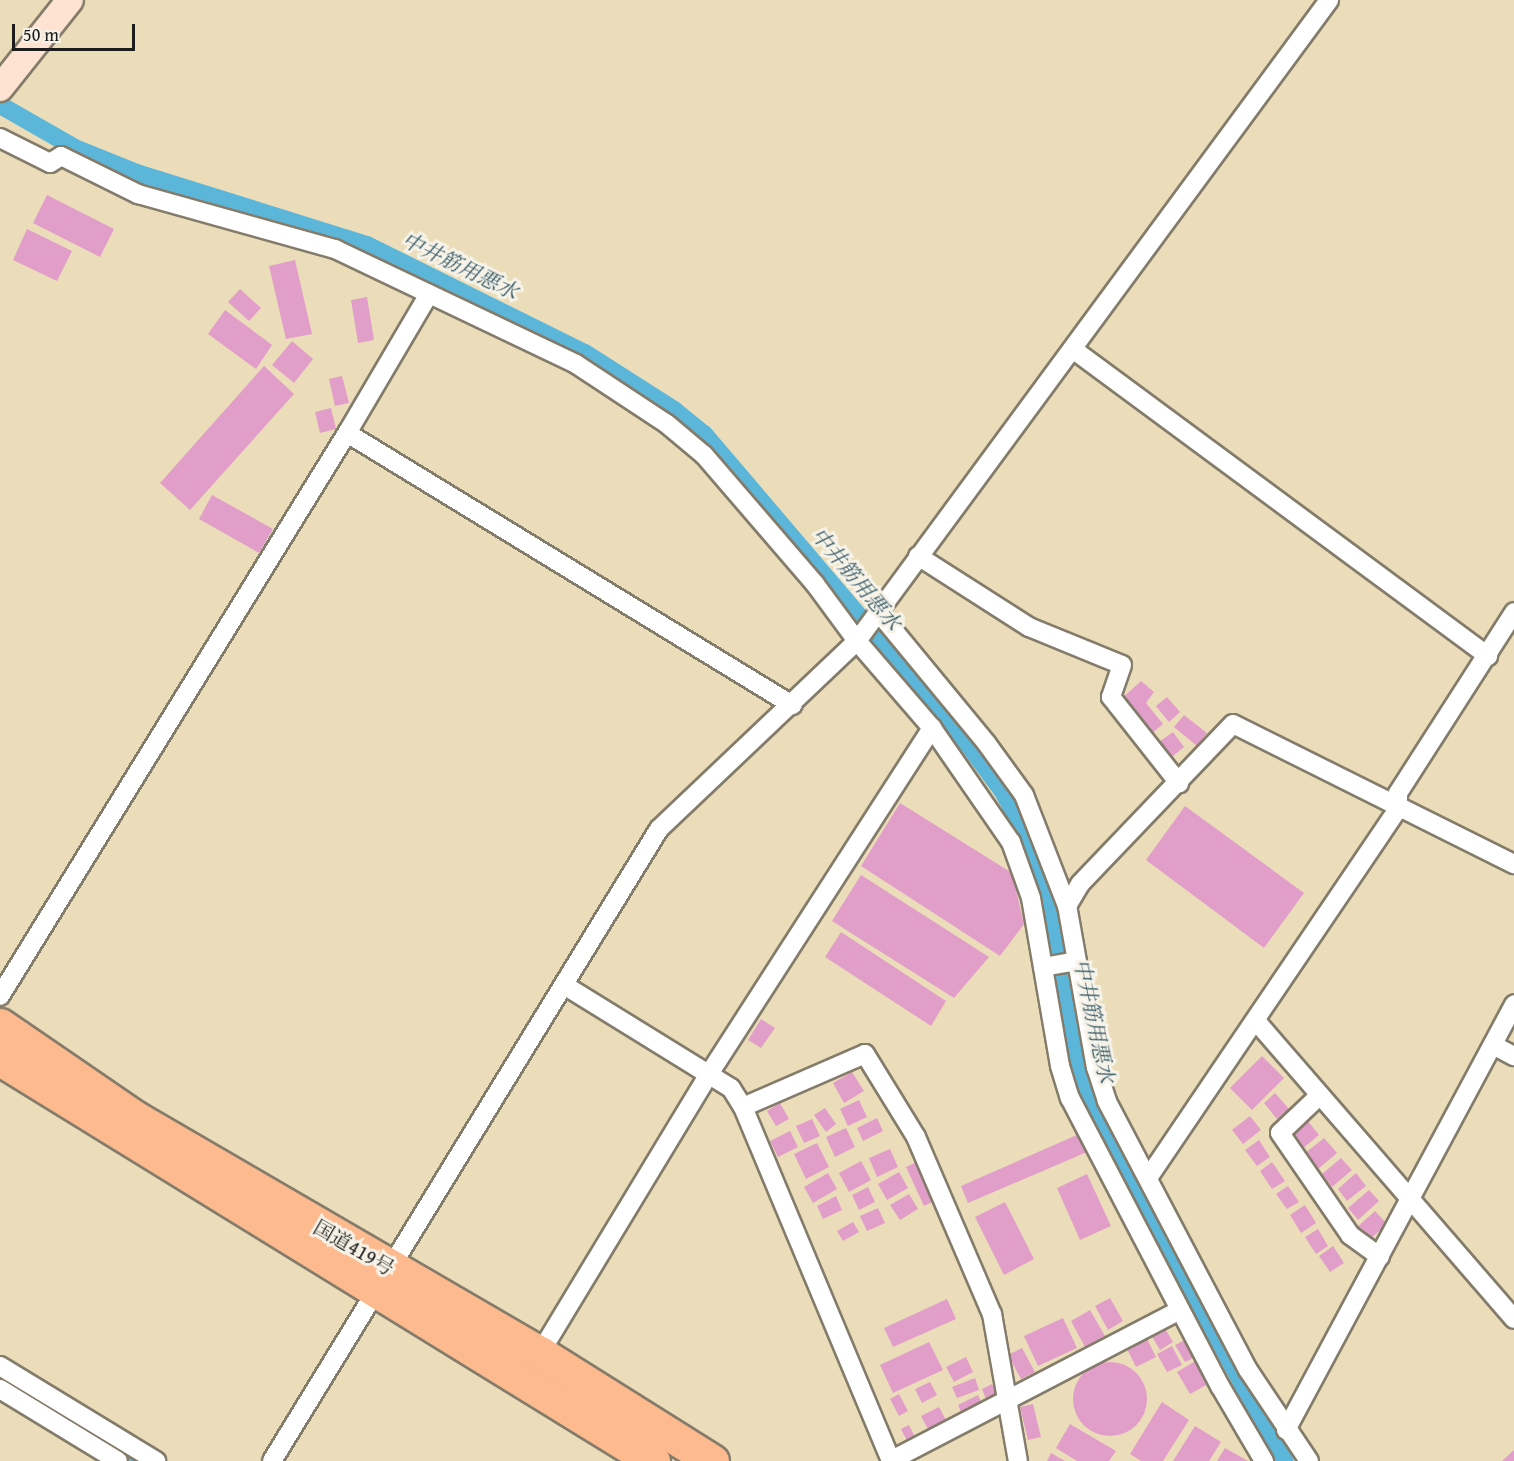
<!DOCTYPE html>
<meta charset="utf-8">
<style>
body{margin:0}
#map{position:relative;width:1514px;height:1461px;overflow:hidden;background:#ebddba;font-family:"Gentium Book Plus","Noto Serif JP",serif}
div>[style]{position:absolute}
.stream>*{height:5px;margin:-2.5px;padding:0 2.5px;transform-origin:2.5px;border-radius:2.5px;background:#5cb6da}
.canal>*{height:18px;margin:-9px;padding:0 9px;transform-origin:9px;border-radius:9px;background:#5cb6da}
.building>*{inset:0;background:#e19ec9}
.round{border-radius:50%}
.roads{filter:drop-shadow(2px 0 #847c6b) drop-shadow(-2px 0 #847c6b) drop-shadow(0 2px #847c6b) drop-shadow(0 -2px #847c6b)}
.street>*{height:18px;margin:-9px;padding:0 9px;transform-origin:9px;border-radius:9px;background:#fff}
.secondary>*{height:26px;margin:-13px;padding:0 13px;transform-origin:13px;border-radius:13px;background:#fee3d2}
.highway>*{height:33px;margin:-16.5px;padding:0 16.5px;transform-origin:16.5px;border-radius:16.5px;background:#fcba8e}
span{translate:-50% -50%;white-space:nowrap;text-align:center;line-height:1.15;-webkit-text-stroke:6px #f7f3e8;paint-order:stroke}
.street-label{font-size:20px;color:#1c1c1c}
.water-label{font-size:21px;color:#365a68;font-style:italic}
.scale{position:absolute;left:12px;top:24px;width:123px;height:27px;box-sizing:border-box;border:3px solid #1c1c1c;border-top:0;padding-left:8px;font-size:18px;line-height:21px;white-space:nowrap;color:#1c1c1c;-webkit-text-stroke:4px #f7f3e8;paint-order:stroke}
</style>
<div id="map">
<div class="stream">
<i style="left:122px;top:1454px;width:13px;rotate:32deg"></i>
</div>
<div class="canal">
<i style="left:0;top:105px;width:86px;rotate:29.8deg"></i>
<i style="left:75px;top:148px;width:67px;rotate:22deg"></i>
<i style="left:137px;top:173px;width:241px;rotate:17.4deg"></i>
<i style="left:367px;top:245px;width:243px;rotate:26.4deg"></i>
<i style="left:585px;top:353px;width:106px;rotate:32.6deg"></i>
<i style="left:674px;top:410px;width:38px;rotate:39deg"></i>
<i style="left:704px;top:434px;width:412px;rotate:49.6deg"></i>
<i style="left:971px;top:748px;width:52px;rotate:53.6deg"></i>
<i style="left:1002px;top:790px;width:54px;rotate:61deg"></i>
<i style="left:1028px;top:837px;width:46px;rotate:70.8deg"></i>
<i style="left:1043px;top:880px;width:180px;rotate:79.8deg"></i>
<i style="left:1075px;top:1057px;width:43px;rotate:72.4deg"></i>
<i style="left:1088px;top:1098px;width:413px;rotate:61.6deg"></i>
</div>
<div class="building">
<i style="clip-path:polygon(47px 195px,114px 229px,100px 257px,33px 223px)"></i>
<i style="clip-path:polygon(27px 229px,72px 251px,57px 281px,13px 260px)"></i>
<i style="clip-path:polygon(295px 260px,312px 334px,286px 339px,269px 266px)"></i>
<i style="clip-path:polygon(240px 289px,261px 308px,249px 321px,228px 302px)"></i>
<i style="clip-path:polygon(367px 297px,374px 340px,358px 343px,351px 300px)"></i>
<i style="clip-path:polygon(225px 310px,272px 345px,256px 369px,208px 334px)"></i>
<i style="clip-path:polygon(292px 341px,313px 359px,294px 383px,272px 365px)"></i>
<i style="clip-path:polygon(264px 366px,294px 394px,190px 510px,160px 483px)"></i>
<i style="clip-path:polygon(342px 376px,349px 403px,335px 406px,329px 379px)"></i>
<i style="clip-path:polygon(331px 408px,336px 429px,320px 433px,315px 412px)"></i>
<i style="clip-path:polygon(212px 495px,273px 529px,259px 553px,199px 519px)"></i>
<i style="clip-path:polygon(1141px 681px,1154px 692px,1146px 703px,1163px 724px,1150px 735px,1120px 700px)"></i>
<i style="clip-path:polygon(1167px 697px,1180px 712px,1169px 722px,1156px 706px)"></i>
<i style="clip-path:polygon(1184px 715px,1207px 733px,1197px 746px,1174px 727px)"></i>
<i style="clip-path:polygon(1173px 732px,1184px 747px,1168px 760px,1156px 744px)"></i>
<i style="clip-path:polygon(900px 803px,1012px 873px,1024px 924px,1000px 956px,861px 866px)"></i>
<i style="clip-path:polygon(1185px 806px,1304px 893px,1264px 948px,1146px 860px)"></i>
<i style="clip-path:polygon(861px 875px,989px 957px,954px 998px,832px 921px)"></i>
<i style="clip-path:polygon(841px 932px,946px 1001px,931px 1026px,825px 957px)"></i>
<i style="clip-path:polygon(761px 1019px,775px 1028px,761px 1048px,748px 1040px)"></i>
<i style="clip-path:polygon(1262px 1056px,1284px 1078px,1252px 1110px,1230px 1088px)"></i>
<i style="clip-path:polygon(852px 1072px,864px 1091px,844px 1103px,833px 1083px)"></i>
<i style="clip-path:polygon(1275px 1093px,1289px 1109px,1277px 1119px,1264px 1103px)"></i>
<i style="clip-path:polygon(859px 1100px,867px 1117px,848px 1126px,840px 1109px)"></i>
<i style="clip-path:polygon(780px 1103px,789px 1119px,776px 1126px,767px 1111px)"></i>
<i style="clip-path:polygon(825px 1108px,836px 1124px,826px 1132px,814px 1115px)"></i>
<i style="clip-path:polygon(1250px 1116px,1261px 1130px,1243px 1144px,1232px 1130px)"></i>
<i style="clip-path:polygon(877px 1118px,883px 1131px,863px 1141px,857px 1128px)"></i>
<i style="clip-path:polygon(812px 1119px,820px 1136px,804px 1143px,796px 1126px)"></i>
<i style="clip-path:polygon(1307px 1120px,1319px 1135px,1302px 1149px,1289px 1134px)"></i>
<i style="clip-path:polygon(846px 1128px,855px 1147px,835px 1157px,826px 1137px)"></i>
<i style="clip-path:polygon(790px 1131px,798px 1147px,778px 1157px,770px 1141px)"></i>
<i style="clip-path:polygon(1079px 1134px,1087px 1152px,968px 1203px,961px 1186px)"></i>
<i style="clip-path:polygon(1324px 1138px,1337px 1153px,1317px 1170px,1304px 1154px)"></i>
<i style="clip-path:polygon(1259px 1140px,1270px 1157px,1257px 1166px,1245px 1150px)"></i>
<i style="clip-path:polygon(817px 1143px,829px 1167px,806px 1179px,794px 1154px)"></i>
<i style="clip-path:polygon(890px 1149px,898px 1167px,877px 1177px,869px 1158px)"></i>
<i style="clip-path:polygon(1341px 1158px,1352px 1170px,1332px 1187px,1322px 1174px)"></i>
<i style="clip-path:polygon(861px 1161px,871px 1180px,849px 1192px,839px 1173px)"></i>
<i style="clip-path:polygon(919px 1161px,936px 1200px,924px 1206px,906px 1167px)"></i>
<i style="clip-path:polygon(1272px 1162px,1285px 1181px,1272px 1189px,1260px 1171px)"></i>
<i style="clip-path:polygon(899px 1172px,908px 1188px,887px 1200px,878px 1184px)"></i>
<i style="clip-path:polygon(828px 1173px,837px 1189px,813px 1203px,804px 1187px)"></i>
<i style="clip-path:polygon(1356px 1173px,1366px 1186px,1347px 1201px,1338px 1189px)"></i>
<i style="clip-path:polygon(1087px 1174px,1111px 1226px,1080px 1240px,1057px 1188px)"></i>
<i style="clip-path:polygon(1288px 1186px,1299px 1202px,1287px 1209px,1276px 1194px)"></i>
<i style="clip-path:polygon(868px 1187px,875px 1202px,859px 1210px,852px 1195px)"></i>
<i style="clip-path:polygon(1369px 1190px,1379px 1201px,1358px 1220px,1348px 1208px)"></i>
<i style="clip-path:polygon(909px 1194px,918px 1209px,900px 1220px,890px 1205px)"></i>
<i style="clip-path:polygon(836px 1196px,842px 1210px,823px 1219px,817px 1206px)"></i>
<i style="clip-path:polygon(1005px 1202px,1034px 1259px,1004px 1275px,975px 1217px)"></i>
<i style="clip-path:polygon(1305px 1205px,1316px 1223px,1301px 1233px,1290px 1215px)"></i>
<i style="clip-path:polygon(878px 1208px,885px 1223px,867px 1231px,860px 1216px)"></i>
<i style="clip-path:polygon(1375px 1211px,1387px 1224px,1368px 1241px,1356px 1228px)"></i>
<i style="clip-path:polygon(853px 1222px,859px 1232px,843px 1241px,837px 1231px)"></i>
<i style="clip-path:polygon(1318px 1229px,1328px 1246px,1316px 1254px,1305px 1237px)"></i>
<i style="clip-path:polygon(1333px 1246px,1344px 1263px,1330px 1272px,1319px 1256px)"></i>
<i style="clip-path:polygon(1110px 1298px,1123px 1321px,1108px 1330px,1095px 1306px)"></i>
<i style="clip-path:polygon(947px 1299px,956px 1319px,893px 1347px,884px 1328px)"></i>
<i style="clip-path:polygon(1090px 1310px,1105px 1336px,1085px 1347px,1071px 1321px)"></i>
<i style="clip-path:polygon(1063px 1318px,1077px 1348px,1038px 1366px,1024px 1336px)"></i>
<i style="clip-path:polygon(1164px 1327px,1173px 1342px,1160px 1350px,1151px 1335px)"></i>
<i style="clip-path:polygon(1146px 1337px,1156px 1357px,1136px 1367px,1126px 1347px)"></i>
<i style="clip-path:polygon(1189px 1338px,1199px 1355px,1185px 1362px,1175px 1345px)"></i>
<i style="clip-path:polygon(929px 1342px,943px 1370px,893px 1393px,880px 1365px)"></i>
<i style="clip-path:polygon(1172px 1346px,1182px 1365px,1167px 1372px,1157px 1354px)"></i>
<i style="clip-path:polygon(1022px 1348px,1035px 1372px,1021px 1379px,1008px 1355px)"></i>
<i style="clip-path:polygon(966px 1357px,973px 1372px,954px 1382px,946px 1367px)"></i>
<i style="clip-path:polygon(1197px 1360px,1210px 1383px,1190px 1394px,1177px 1372px)"></i>
<i class="round" style="left:1073px;top:1362px;width:74px;height:74px"></i>
<i style="clip-path:polygon(975px 1378px,979px 1390px,957px 1398px,952px 1387px)"></i>
<i style="clip-path:polygon(930px 1382px,937px 1395px,922px 1403px,915px 1389px)"></i>
<i style="clip-path:polygon(992px 1384px,999px 1399px,988px 1404px,982px 1389px)"></i>
<i style="clip-path:polygon(899px 1394px,908px 1411px,899px 1416px,890px 1399px)"></i>
<i style="clip-path:polygon(978px 1395px,983px 1406px,963px 1416px,958px 1405px)"></i>
<i style="clip-path:polygon(1162px 1402px,1189px 1420px,1163px 1461px,1141px 1461px,1130px 1454px)"></i>
<i style="clip-path:polygon(1033px 1404px,1041px 1437px,1028px 1440px,1020px 1407px)"></i>
<i style="clip-path:polygon(939px 1407px,948px 1424px,930px 1433px,921px 1416px)"></i>
<i style="clip-path:polygon(1070px 1424px,1116px 1451px,1109px 1461px,1077px 1461px,1056px 1448px)"></i>
<i style="clip-path:polygon(909px 1425px,917px 1441px,909px 1445px,901px 1429px)"></i>
<i style="clip-path:polygon(1195px 1426px,1221px 1442px,1209px 1461px,1173px 1461px)"></i>
<i style="clip-path:polygon(1225px 1448px,1248px 1461px,1217px 1461px)"></i>
<i style="clip-path:polygon(1514px 1450px,1514px 1461px,1502px 1461px)"></i>
<i style="clip-path:polygon(1051px 1453px,1065px 1461px,1047px 1461px)"></i>
</div>
<div class="roads">
<div class="street">
<i style="left:0;top:138px;width:56px;rotate:26.6deg"></i>
<i style="left:50px;top:163px;width:13px;rotate:-32deg"></i>
<i style="left:61px;top:156px;width:86px;rotate:26.3deg"></i>
<i style="left:138px;top:194px;width:205px;rotate:15.6deg"></i>
<i style="left:335px;top:249px;width:267px;rotate:25.5deg"></i>
<i style="left:576px;top:364px;width:109px;rotate:33.4deg"></i>
<i style="left:667px;top:424px;width:48px;rotate:40deg"></i>
<i style="left:704px;top:455px;width:170px;rotate:49.3deg"></i>
<i style="left:815px;top:584px;width:71px;rotate:53.6deg"></i>
<i style="left:857px;top:641px;width:796px;rotate:-53.63deg"></i>
<i style="left:429px;top:294px;width:161px;rotate:120.5deg"></i>
<i style="left:347px;top:433px;width:522px;rotate:31.43deg"></i>
<i style="left:1074px;top:350px;width:515px;rotate:36.47deg"></i>
<i style="left:918px;top:556px;width:132px;rotate:32.6deg"></i>
<i style="left:1029px;top:627px;width:100px;rotate:22.2deg"></i>
<i style="left:1122px;top:665px;width:34px;rotate:109deg"></i>
<i style="left:1111px;top:697px;width:110px;rotate:51.7deg"></i>
<i style="left:880px;top:614px;width:168px;rotate:50.5deg"></i>
<i style="left:987px;top:744px;width:63px;rotate:54deg"></i>
<i style="left:1024px;top:795px;width:119px;rotate:68.8deg"></i>
<i style="left:1043px;top:967px;width:34px;rotate:-10deg"></i>
<i style="left:564px;top:985px;width:196px;rotate:31.7deg"></i>
<i style="left:731px;top:1088px;width:22px;rotate:58deg"></i>
<i style="left:743px;top:1107px;width:383px;rotate:67.3deg"></i>
<i style="left:0;top:996px;width:661px;rotate:-58.35deg"></i>
<i style="left:1256px;top:1021px;width:394px;rotate:49.1deg"></i>
<i style="left:1493px;top:1045px;width:24px;rotate:28deg"></i>
<i style="left:1320px;top:1095px;width:55px;rotate:136.5deg"></i>
<i style="left:1280px;top:1133px;width:124px;rotate:55.5deg"></i>
<i style="left:1350px;top:1235px;width:37px;rotate:36deg"></i>
<i style="left:743px;top:1107px;width:133px;rotate:-23.5deg"></i>
<i style="left:865px;top:1054px;width:97px;rotate:58.4deg"></i>
<i style="left:916px;top:1137px;width:193px;rotate:66.8deg"></i>
<i style="left:992px;top:1314px;width:149px;rotate:80deg"></i>
<i style="left:1148px;top:1178px;width:446px;rotate:-55.9deg"></i>
<i style="left:1398px;top:809px;width:16px;rotate:-90deg"></i>
<i style="left:1398px;top:793px;width:215px;rotate:-57.3deg"></i>
<i style="left:540px;top:1353px;width:326px;rotate:-58.8deg"></i>
<i style="left:709px;top:1074px;width:412px;rotate:-57.2deg"></i>
<i style="left:0;top:1366px;width:183px;rotate:31.3deg"></i>
<i style="left:0;top:1389px;width:138px;rotate:31.4deg"></i>
<i style="left:1286px;top:1430px;width:483px;rotate:-61.8deg"></i>
<i style="left:272px;top:1461px;width:741px;rotate:-58.52deg"></i>
<i style="left:659px;top:829px;width:273px;rotate:-43.5deg"></i>
<i style="left:857px;top:641px;width:115px;rotate:49.2deg"></i>
<i style="left:932px;top:728px;width:139px;rotate:55.3deg"></i>
<i style="left:1011px;top:842px;width:59px;rotate:70.3deg"></i>
<i style="left:1031px;top:898px;width:170px;rotate:80.2deg"></i>
<i style="left:1060px;top:1066px;width:34px;rotate:73deg"></i>
<i style="left:1070px;top:1098px;width:325px;rotate:62.5deg"></i>
<i style="left:1220px;top:1386px;width:87px;rotate:59.6deg"></i>
<i style="left:890px;top:1461px;width:327px;rotate:-27.5deg"></i>
<i style="left:1309px;top:1461px;width:110px;rotate:-123.8deg"></i>
<i style="left:1248px;top:1370px;width:304px;rotate:-117.7deg"></i>
<i style="left:1107px;top:1101px;width:35px;rotate:-108deg"></i>
<i style="left:1096px;top:1068px;width:165px;rotate:-100.1deg"></i>
<i style="left:1067px;top:906px;width:26px;rotate:-59deg"></i>
<i style="left:1080px;top:884px;width:221px;rotate:-46.3deg"></i>
<i style="left:1233px;top:724px;width:314px;rotate:26.5deg"></i>
</div>
<div class="secondary">
<i style="left:0;top:88px;width:112px;rotate:-51.5deg"></i>
</div>
<div class="highway">
<i style="left:0;top:1025px;width:165px;rotate:34.4deg"></i>
<i style="left:136px;top:1118px;width:467px;rotate:30.2deg"></i>
<i style="left:540px;top:1353px;width:203px;rotate:32.1deg"></i>
<i style="left:0;top:1059px;width:767px;rotate:31.62deg"></i>
</div>
</div>
<div class="street-label">
<span style="left:354px;top:1247px;rotate:30deg">国道419号</span>
</div>
<div class="water-label">
<span style="left:460px;top:266px;rotate:26deg">中井筋用悪水</span>
<span style="left:856px;top:579px;rotate:50deg">中井筋用悪水</span>
<span style="left:1094px;top:1021px;rotate:78deg">中井筋用悪水</span>
</div>
<div class="scale">50 m</div>
</div>
